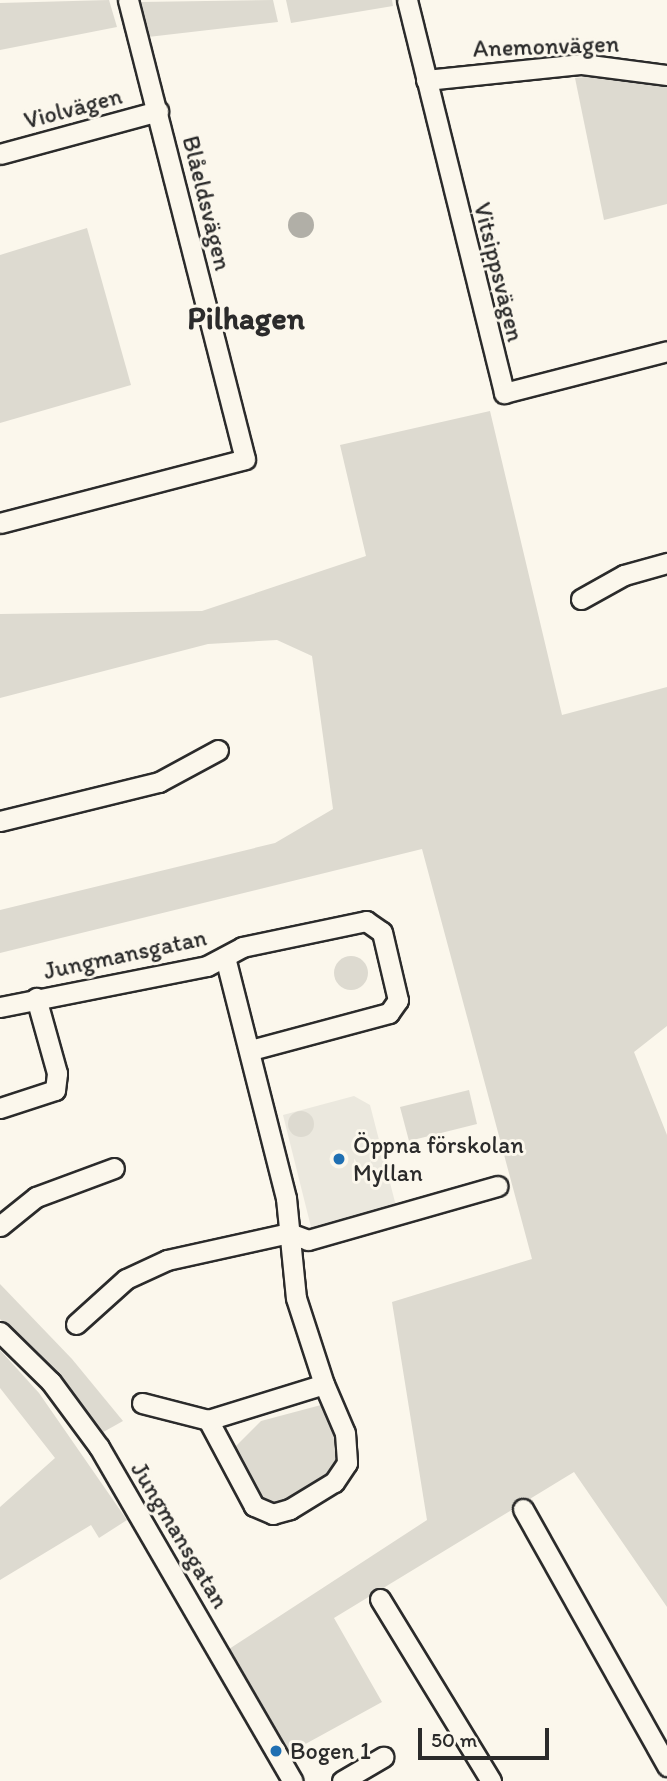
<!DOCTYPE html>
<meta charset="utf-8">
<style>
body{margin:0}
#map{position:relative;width:667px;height:1781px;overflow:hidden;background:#fbf7ec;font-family:Itim,sans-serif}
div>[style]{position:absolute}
.built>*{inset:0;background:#ebe8de}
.green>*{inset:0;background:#dddad0}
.round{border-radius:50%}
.water>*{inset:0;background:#b1afa7}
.roads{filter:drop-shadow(2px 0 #2b2b2b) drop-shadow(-2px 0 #2b2b2b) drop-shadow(0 2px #2b2b2b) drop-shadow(0 -2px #2b2b2b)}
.minor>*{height:19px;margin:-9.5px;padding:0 9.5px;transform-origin:9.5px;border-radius:9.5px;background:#fbf7ec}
.dots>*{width:19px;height:19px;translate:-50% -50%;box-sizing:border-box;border:4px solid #fbf7ec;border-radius:50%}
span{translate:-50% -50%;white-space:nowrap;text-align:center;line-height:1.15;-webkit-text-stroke:6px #fbf7ec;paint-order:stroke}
.street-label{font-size:24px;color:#2b2b2b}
.poi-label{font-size:24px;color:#2b2b2b}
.left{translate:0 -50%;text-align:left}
.district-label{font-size:32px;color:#2b2b2b;font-weight:700}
.scale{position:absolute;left:418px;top:1728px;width:131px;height:32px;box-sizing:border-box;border:4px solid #2b2b2b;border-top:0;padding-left:9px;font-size:21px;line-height:24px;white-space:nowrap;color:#2b2b2b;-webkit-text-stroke:5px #fbf7ec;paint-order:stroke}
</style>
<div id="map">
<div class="built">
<i style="clip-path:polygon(354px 1096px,370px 1105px,396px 1206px,311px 1227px,283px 1115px)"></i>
</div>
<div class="green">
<i style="clip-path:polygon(109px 0,117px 27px,0 50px,0 3px)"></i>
<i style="clip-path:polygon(273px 0,278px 22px,148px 37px,140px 2px)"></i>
<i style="clip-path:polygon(286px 0,392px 0,393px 6px,291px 23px)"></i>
<i style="clip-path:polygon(609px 75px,667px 87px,667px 204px,604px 220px,575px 78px)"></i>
<i style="clip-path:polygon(87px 228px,131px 385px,0 423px,0 255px)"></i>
<i style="clip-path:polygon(490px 411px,562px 715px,667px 687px,667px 1026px,634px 1052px,667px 1135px,667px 1607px,574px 1472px,334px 1618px,382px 1702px,289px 1753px,229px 1649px,427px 1520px,392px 1302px,532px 1259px,422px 849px,0 953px,0 910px,275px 843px,333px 809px,312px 656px,277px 640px,208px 644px,0 698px,0 614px,202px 611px,366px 556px,340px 445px)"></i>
<i class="round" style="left:334px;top:956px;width:34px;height:34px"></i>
<i style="clip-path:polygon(469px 1090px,477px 1124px,409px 1141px,400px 1107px)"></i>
<i class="round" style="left:288px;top:1111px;width:26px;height:26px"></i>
<i style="clip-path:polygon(0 1284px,72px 1359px,123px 1421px,98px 1435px,0 1319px)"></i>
<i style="clip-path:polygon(0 1350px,39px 1393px,127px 1520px,99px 1538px,91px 1525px,0 1580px,0 1507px,55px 1458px,0 1388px)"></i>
<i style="clip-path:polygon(321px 1405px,336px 1430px,341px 1456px,334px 1473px,280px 1505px,260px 1497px,234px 1448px,261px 1421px)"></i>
</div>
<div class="water">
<i class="round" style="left:288px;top:212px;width:26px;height:26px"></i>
</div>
<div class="roads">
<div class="minor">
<i style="left:407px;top:0;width:405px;rotate:76.1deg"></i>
<i style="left:504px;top:393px;width:168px;rotate:-14.4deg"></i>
<i style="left:426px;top:80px;width:157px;rotate:-5.9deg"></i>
<i style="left:582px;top:64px;width:86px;rotate:7.4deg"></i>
<i style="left:0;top:154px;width:164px;rotate:-15.2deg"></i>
<i style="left:0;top:523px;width:253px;rotate:-14.6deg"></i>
<i style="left:245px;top:459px;width:474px;rotate:-104.3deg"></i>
<i style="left:581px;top:599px;width:49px;rotate:-29.2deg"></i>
<i style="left:624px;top:575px;width:45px;rotate:-15.6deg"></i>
<i style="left:0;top:821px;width:164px;rotate:-13.8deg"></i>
<i style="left:159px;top:782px;width:67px;rotate:-28.5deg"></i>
<i style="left:225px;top:957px;width:249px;rotate:75.8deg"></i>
<i style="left:286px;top:1198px;width:100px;rotate:84.3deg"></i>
<i style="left:296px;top:1298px;width:90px;rotate:72deg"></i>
<i style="left:0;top:1007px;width:211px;rotate:-11.2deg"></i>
<i style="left:207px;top:966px;width:40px;rotate:-28deg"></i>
<i style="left:242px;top:947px;width:127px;rotate:-11.8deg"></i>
<i style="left:366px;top:921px;width:19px;rotate:35deg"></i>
<i style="left:382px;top:932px;width:70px;rotate:76.8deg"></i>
<i style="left:398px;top:1000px;width:16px;rotate:125deg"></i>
<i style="left:389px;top:1013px;width:143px;rotate:165deg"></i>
<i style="left:0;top:1108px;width:58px;rotate:-18.1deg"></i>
<i style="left:55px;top:1090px;width:17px;rotate:-83deg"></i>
<i style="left:57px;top:1073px;width:78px;rotate:-105.6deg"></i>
<i style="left:0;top:1226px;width:46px;rotate:-38.9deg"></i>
<i style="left:36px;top:1197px;width:83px;rotate:-20.4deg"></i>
<i style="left:76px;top:1324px;width:67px;rotate:-42deg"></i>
<i style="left:126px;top:1279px;width:45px;rotate:-24.9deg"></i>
<i style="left:167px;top:1260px;width:125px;rotate:-12.5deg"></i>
<i style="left:289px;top:1233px;width:20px;rotate:20deg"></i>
<i style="left:308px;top:1240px;width:197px;rotate:-15.9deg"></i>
<i style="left:0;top:1332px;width:71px;rotate:44.4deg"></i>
<i style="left:51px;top:1382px;width:81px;rotate:53.6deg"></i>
<i style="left:99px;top:1447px;width:386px;rotate:59.9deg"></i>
<i style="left:324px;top:1384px;width:53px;rotate:66.8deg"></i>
<i style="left:345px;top:1433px;width:30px;rotate:86deg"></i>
<i style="left:347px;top:1463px;width:23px;rotate:124deg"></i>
<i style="left:334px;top:1482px;width:52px;rotate:148.5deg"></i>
<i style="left:290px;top:1509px;width:18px;rotate:164deg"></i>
<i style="left:273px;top:1514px;width:21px;rotate:-157deg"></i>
<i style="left:254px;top:1506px;width:98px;rotate:-118.1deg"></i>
<i style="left:208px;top:1420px;width:121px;rotate:-17.2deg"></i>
<i style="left:142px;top:1403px;width:68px;rotate:14.4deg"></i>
<i style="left:523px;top:1509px;width:295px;rotate:60.7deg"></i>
<i style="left:380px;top:1599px;width:213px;rotate:58.6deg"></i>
<i style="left:342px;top:1781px;width:48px;rotate:-30.3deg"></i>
</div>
</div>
<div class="dots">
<i style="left:339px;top:1159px;background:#1f6fb2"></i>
<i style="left:276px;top:1751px;background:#1f6fb2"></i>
</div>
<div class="street-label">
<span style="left:546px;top:46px;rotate:-2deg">Anemonvägen</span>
<span style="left:73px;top:108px;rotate:-15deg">Violvägen</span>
<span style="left:207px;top:203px;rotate:76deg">Blåeldsvägen</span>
<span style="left:499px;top:272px;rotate:76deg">Vitsippsvägen</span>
<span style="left:125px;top:954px;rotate:-12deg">Jungmansgatan</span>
<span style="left:180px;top:1535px;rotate:59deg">Jungmansgatan</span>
</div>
<div class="poi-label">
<span class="left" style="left:353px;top:1159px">Öppna förskolan<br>Myllan</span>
<span class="left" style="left:290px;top:1751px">Bogen 1</span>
</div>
<div class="district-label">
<span style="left:246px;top:318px">Pilhagen</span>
</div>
<div class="scale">50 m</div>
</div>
